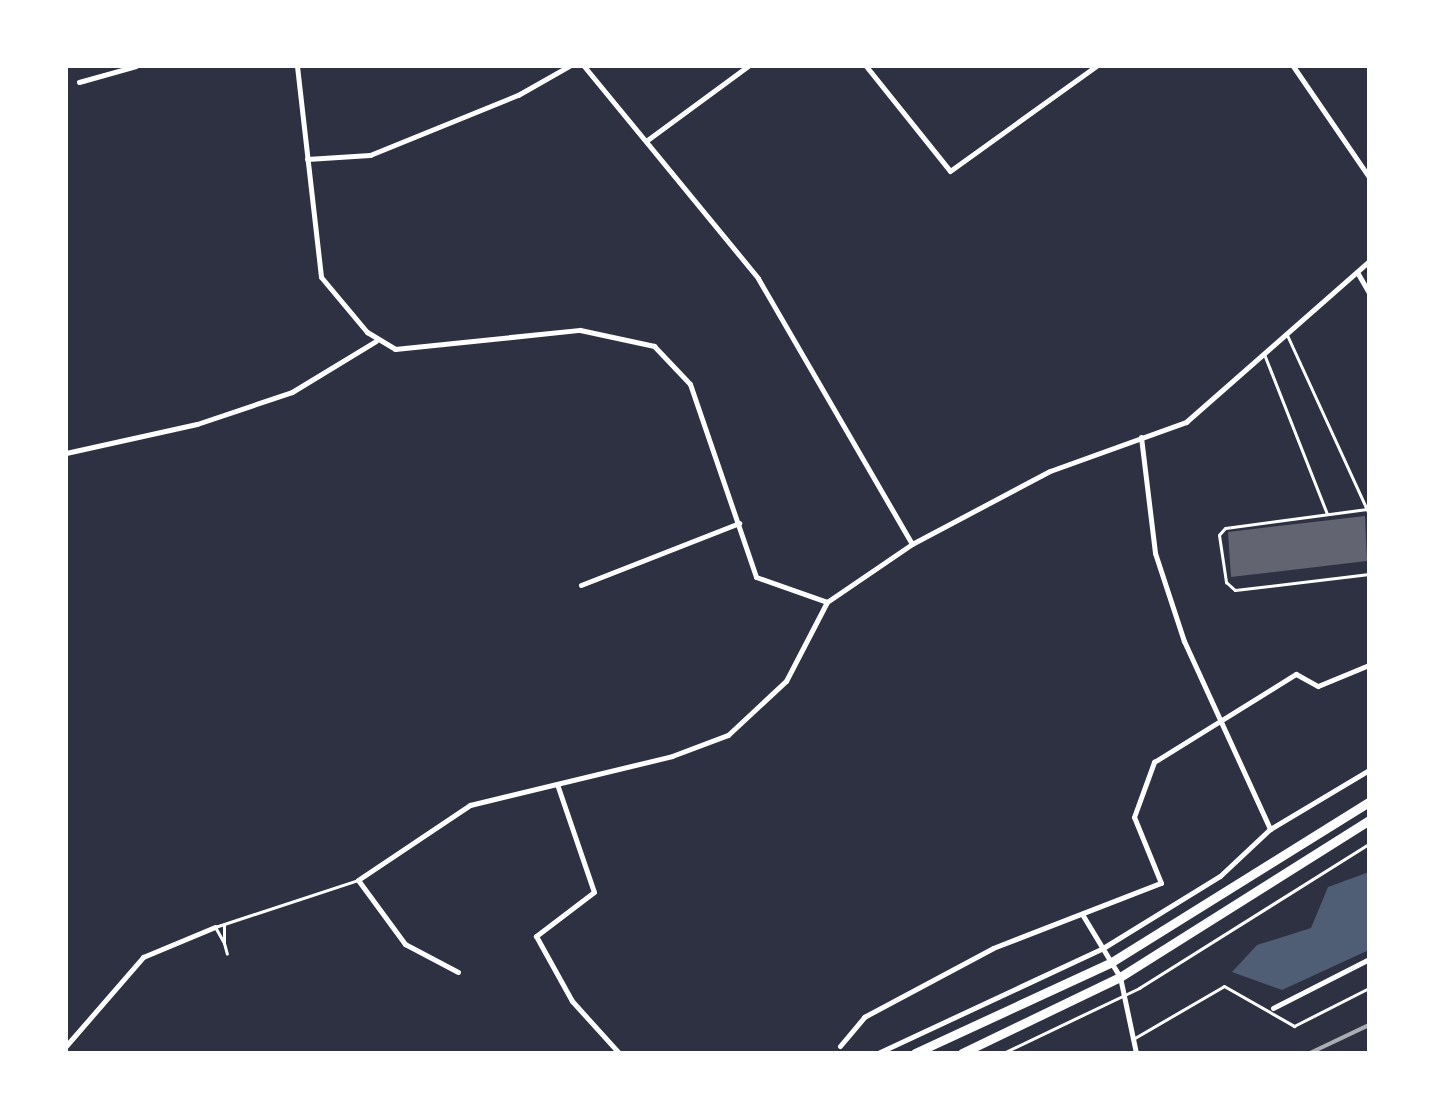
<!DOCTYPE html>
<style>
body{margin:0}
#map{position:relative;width:1435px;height:1119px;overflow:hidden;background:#2d3142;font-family:Helvetica,sans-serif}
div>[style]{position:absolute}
.water>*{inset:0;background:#4f5d75}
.building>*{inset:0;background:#626471}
.service>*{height:3px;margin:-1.5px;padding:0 1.5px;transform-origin:1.5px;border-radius:1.5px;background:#fff}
.minor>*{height:5px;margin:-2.5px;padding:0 2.5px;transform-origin:2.5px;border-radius:2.5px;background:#fff}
.trunk>*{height:9px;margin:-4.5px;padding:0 4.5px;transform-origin:4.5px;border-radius:4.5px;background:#fff}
.rail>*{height:4px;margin:-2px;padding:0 2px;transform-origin:2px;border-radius:2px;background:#abadb3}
span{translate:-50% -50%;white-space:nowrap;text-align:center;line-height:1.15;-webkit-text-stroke:7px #fff;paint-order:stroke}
.frame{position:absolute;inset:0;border:68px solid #fff;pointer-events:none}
</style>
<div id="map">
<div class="water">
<i style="clip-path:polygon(1369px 872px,1369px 950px,1282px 990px,1232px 972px,1257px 945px,1311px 928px,1328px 887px)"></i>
</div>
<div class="building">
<i style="clip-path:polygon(1365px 516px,1367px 561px,1231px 577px,1228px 532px)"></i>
</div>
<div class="service">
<i style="left:1287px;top:335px;width:197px;rotate:65.4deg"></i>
<i style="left:1264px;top:354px;width:172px;rotate:68.5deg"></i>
<i style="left:1367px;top:509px;width:143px;rotate:172.4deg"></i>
<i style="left:1225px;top:528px;width:9px;rotate:131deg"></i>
<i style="left:1219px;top:535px;width:48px;rotate:81.5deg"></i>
<i style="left:1226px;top:582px;width:12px;rotate:42deg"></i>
<i style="left:1235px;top:590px;width:135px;rotate:-6.8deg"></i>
<i style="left:224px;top:925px;width:18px;rotate:90deg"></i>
<i style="left:224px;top:943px;width:18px;rotate:-119deg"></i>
<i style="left:215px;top:927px;width:151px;rotate:-18.2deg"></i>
<i style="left:224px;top:943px;width:11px;rotate:75deg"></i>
<i style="left:1133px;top:1039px;width:105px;rotate:-30.2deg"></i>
<i style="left:1224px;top:986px;width:81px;rotate:29.7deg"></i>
<i style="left:1294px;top:1026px;width:84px;rotate:-26.9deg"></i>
<i style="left:1003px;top:1053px;width:151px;rotate:-25.5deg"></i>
<i style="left:1139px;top:988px;width:271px;rotate:-32.1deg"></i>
</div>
<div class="minor">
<i style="left:297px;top:66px;width:212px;rotate:83.5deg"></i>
<i style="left:321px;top:277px;width:72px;rotate:50.1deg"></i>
<i style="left:367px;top:332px;width:33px;rotate:31deg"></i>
<i style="left:395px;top:349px;width:186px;rotate:-5.9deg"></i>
<i style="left:580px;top:330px;width:76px;rotate:12.2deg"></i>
<i style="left:654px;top:346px;width:52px;rotate:46.5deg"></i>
<i style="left:690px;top:384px;width:204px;rotate:71.1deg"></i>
<i style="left:756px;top:577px;width:75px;rotate:19.4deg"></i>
<i style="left:866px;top:66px;width:134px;rotate:51.3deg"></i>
<i style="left:950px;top:171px;width:180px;rotate:-35.7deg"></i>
<i style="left:1293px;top:66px;width:135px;rotate:55.6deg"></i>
<i style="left:79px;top:82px;width:59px;rotate:-15.7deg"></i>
<i style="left:646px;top:141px;width:127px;rotate:-36.3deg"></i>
<i style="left:307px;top:159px;width:63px;rotate:-3.6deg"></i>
<i style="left:370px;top:155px;width:160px;rotate:-22.1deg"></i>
<i style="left:518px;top:95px;width:59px;rotate:-29.6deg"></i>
<i style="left:1357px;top:272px;width:24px;rotate:60deg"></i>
<i style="left:1141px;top:437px;width:117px;rotate:83.1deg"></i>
<i style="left:1155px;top:553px;width:93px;rotate:71.8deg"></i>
<i style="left:1184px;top:641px;width:207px;rotate:65.4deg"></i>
<i style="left:66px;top:453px;width:134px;rotate:-12.5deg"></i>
<i style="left:197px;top:424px;width:100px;rotate:-18.6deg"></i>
<i style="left:292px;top:392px;width:98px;rotate:-31.3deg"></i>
<i style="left:912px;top:544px;width:156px;rotate:-27.9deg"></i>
<i style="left:1050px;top:471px;width:145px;rotate:-19.8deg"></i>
<i style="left:1186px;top:422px;width:244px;rotate:-41.3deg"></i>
<i style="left:581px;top:585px;width:170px;rotate:-21.4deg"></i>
<i style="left:557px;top:784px;width:114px;rotate:71.1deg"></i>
<i style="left:594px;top:892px;width:73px;rotate:142.8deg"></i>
<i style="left:536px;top:936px;width:74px;rotate:61deg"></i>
<i style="left:572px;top:1001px;width:70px;rotate:47.9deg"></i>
<i style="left:1082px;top:914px;width:74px;rotate:58.9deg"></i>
<i style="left:1120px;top:977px;width:78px;rotate:78.1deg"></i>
<i style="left:458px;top:972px;width:60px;rotate:-152.2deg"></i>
<i style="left:405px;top:944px;width:79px;rotate:-126.3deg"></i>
<i style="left:358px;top:880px;width:135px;rotate:-33.8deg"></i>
<i style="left:470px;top:805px;width:208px;rotate:-13.6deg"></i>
<i style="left:672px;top:756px;width:60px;rotate:-20.6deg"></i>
<i style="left:728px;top:735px;width:79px;rotate:-43deg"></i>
<i style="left:786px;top:681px;width:89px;rotate:-62.6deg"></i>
<i style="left:827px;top:602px;width:103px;rotate:-34.3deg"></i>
<i style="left:912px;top:544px;width:307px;rotate:-120.1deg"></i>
<i style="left:758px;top:278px;width:274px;rotate:-129.4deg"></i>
<i style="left:1273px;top:1008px;width:108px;rotate:-27deg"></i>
<i style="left:66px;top:1046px;width:118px;rotate:-49.1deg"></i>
<i style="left:143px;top:957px;width:78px;rotate:-22.6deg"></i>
<i style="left:840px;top:1046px;width:38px;rotate:-50deg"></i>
<i style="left:864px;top:1017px;width:146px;rotate:-28.1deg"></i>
<i style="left:993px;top:948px;width:180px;rotate:-21.2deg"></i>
<i style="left:1161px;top:883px;width:71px;rotate:-112.2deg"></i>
<i style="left:1134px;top:817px;width:59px;rotate:-70deg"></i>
<i style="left:1154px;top:762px;width:167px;rotate:-31.8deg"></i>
<i style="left:1296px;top:674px;width:25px;rotate:29deg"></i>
<i style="left:1318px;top:686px;width:55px;rotate:-22.4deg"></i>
<i style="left:878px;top:1053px;width:248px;rotate:-25deg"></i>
<i style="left:1103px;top:948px;width:137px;rotate:-31.6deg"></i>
<i style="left:1220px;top:876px;width:69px;rotate:-43.2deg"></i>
<i style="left:1270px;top:829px;width:115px;rotate:-30.8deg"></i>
</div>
<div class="trunk">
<i style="left:915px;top:1053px;width:215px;rotate:-24.8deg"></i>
<i style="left:1110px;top:963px;width:305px;rotate:-31.9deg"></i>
<i style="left:962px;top:1053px;width:175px;rotate:-25.7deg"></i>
<i style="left:1120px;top:977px;width:294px;rotate:-32.2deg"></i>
</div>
<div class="rail">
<i style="left:1310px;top:1053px;width:65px;rotate:-25.4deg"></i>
</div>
<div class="frame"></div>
</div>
